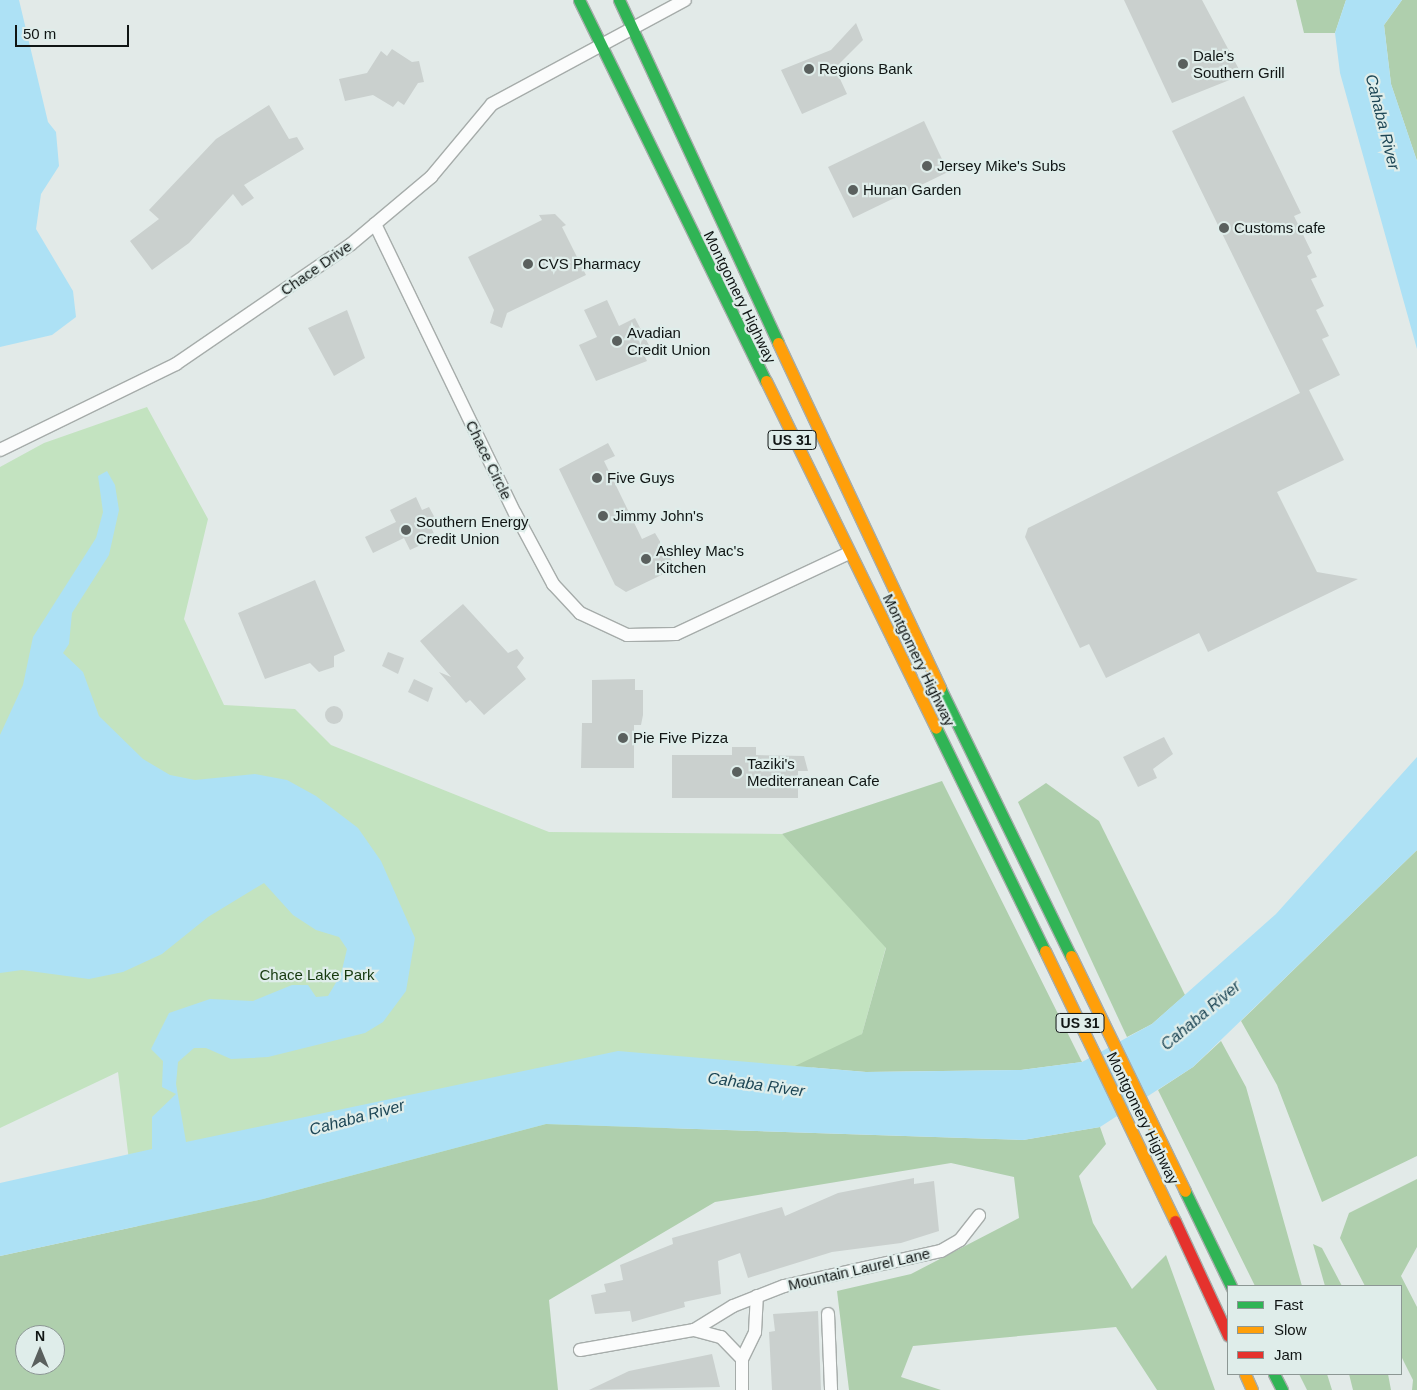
<!DOCTYPE html>
<style>
body{margin:0}
#map{position:relative;width:1417px;height:1390px;overflow:hidden;background:#e2eae8;font-family:Helvetica,sans-serif}
div>[style]{position:absolute}
.green>*{inset:0;background:#c3e3c0}
.forest>*{inset:0;background:#afcfad}
.water>*{inset:0;background:#ade1f5}
.building>*{inset:0;background:#cad0ce}
.round{border-radius:50%}
.roads{filter:drop-shadow(1px 0 #a6acaa) drop-shadow(-1px 0 #a6acaa) drop-shadow(0 1px #a6acaa) drop-shadow(0 -1px #a6acaa)}
.street>*{height:12px;margin:-6px;padding:0 6px;transform-origin:6px;border-radius:6px;background:#fbfcfc}
.fast>*{height:11px;margin:-5.5px;padding:0 5.5px;transform-origin:5.5px;border-radius:5.5px;background:#30b455}
.slow>*{height:11px;margin:-5.5px;padding:0 5.5px;transform-origin:5.5px;border-radius:5.5px;background:#ff9f0a}
.jam>*{height:11px;margin:-5.5px;padding:0 5.5px;transform-origin:5.5px;border-radius:5.5px;background:#e5322d}
.dots>*{width:14px;height:14px;translate:-50% -50%;box-sizing:border-box;border:2px solid #dfedea;border-radius:50%}
span{translate:-50% -50%;white-space:nowrap;text-align:center;line-height:1.15;-webkit-text-stroke:4.5px #dfedea;paint-order:stroke}
.shield-label span{padding:1px 4px;background:#dfedea;border:1px solid;border-radius:4px;-webkit-text-stroke-width:0}
.shield-label{font-size:14px;color:#101514;font-weight:700}
.poi-label{font-size:15px;color:#101514}
.left{translate:0 -50%;text-align:left}
.street-label{font-size:15px;color:#101514}
.park-label{font-size:15px;color:#16390f}
.water-label{font-size:16px;color:#1d4655;font-style:italic}
.legend{position:absolute;left:1227px;top:1285px;width:175px;height:90px;box-sizing:border-box;background:#dfedea;border:1px solid #8c9794;margin:0;padding:6px 9px;list-style:none;font-size:15px;color:#101514}
.legend li{display:flex;align-items:center;gap:10px;height:25px}
.legend b{width:25px;border:1px solid #8c9794}
.north{position:absolute;left:15px;top:1325px;width:50px;height:50px;box-sizing:border-box;background:#dfedea;border:1px solid #8c9794;border-radius:50%;rotate:0deg;font-size:14px;font-weight:700;line-height:20px;text-align:center;color:#101514}
.north::after{content:'';display:block;margin:auto;width:18px;height:22px;background:#5a605e;clip-path:polygon(50% 0,100% 100%,50% 72%,0 100%)}
.scale{position:absolute;left:15px;top:25px;width:114px;height:22px;box-sizing:border-box;border:2px solid #101514;border-top:0;padding-left:6px;font-size:15px;line-height:18px;white-space:nowrap;color:#101514;-webkit-text-stroke:4px #dfedea;paint-order:stroke}
</style>
<div id="map">
<div class="green">
<i style="clip-path:polygon(147px 407px,208px 519px,184px 619px,224px 705px,295px 709px,331px 745px,549px 832px,782px 834px,886px 947px,862px 1034px,757px 1105px,343px 1206px,140px 1249px,118px 1072px,0 1128px,0 467px,44px 443px)"></i>
</div>
<div class="forest">
<i style="clip-path:polygon(1296px 0,1346px 0,1335px 33px,1304px 33px)"></i>
<i style="clip-path:polygon(1402px 0,1417px 0,1417px 161px,1391px 84px,1384px 25px)"></i>
<i style="clip-path:polygon(942px 781px,1082px 1062px,1021px 1070px,866px 1072px,795px 1066px,862px 1034px,886px 948px,782px 834px)"></i>
<i style="clip-path:polygon(1046px 783px,1099px 821px,1185px 995px,1152px 1024px,1127px 1037px,1018px 802px)"></i>
<i style="clip-path:polygon(1417px 850px,1417px 1156px,1322px 1202px,1277px 1085px,1241px 1021px)"></i>
<i style="clip-path:polygon(1221px 1041px,1246px 1087px,1302px 1286px,1255px 1286px,1158px 1090px,1193px 1067px)"></i>
<i style="clip-path:polygon(evenodd,546px 1124px,1023px 1140px,1100px 1127px,1106px 1144px,1079px 1176px,1093px 1223px,1132px 1289px,1166px 1255px,1215px 1390px,1157px 1390px,1116px 1327px,913px 1346px,901px 1377px,941px 1390px,849px 1390px,837px 1291px,911px 1274px,1019px 1218px,1014px 1177px,951px 1163px,715px 1202px,549px 1300px,558px 1390px,0 1390px,0 1256px,263px 1199px,546px 1124px,25px 1335px,55px 1335px,55px 1365px,25px 1365px,25px 1335px)"></i>
<i style="clip-path:polygon(1417px 1179px,1417px 1247px,1401px 1276px,1417px 1307px,1417px 1390px,1412px 1390px,1413px 1380px,1401px 1356px,1401px 1286px,1365px 1286px,1340px 1238px,1349px 1213px)"></i>
<i style="clip-path:polygon(1313px 1244px,1322px 1248px,1342px 1286px,1325px 1286px)"></i>
<i style="clip-path:polygon(1299px 1374px,1327px 1374px,1332px 1390px,1307px 1390px)"></i>
<i style="clip-path:polygon(1349px 1374px,1388px 1374px,1391px 1390px,1353px 1390px)"></i>
</div>
<div class="water">
<i style="clip-path:polygon(0 0,19px 0,48px 122px,56px 132px,59px 166px,41px 194px,36px 229px,73px 291px,76px 317px,52px 335px,0 347px)"></i>
<i style="clip-path:polygon(1346px 0,1402px 0,1384px 25px,1391px 84px,1417px 161px,1417px 349px,1340px 73px,1335px 33px)"></i>
<i style="clip-path:polygon(107px 471px,115px 485px,119px 510px,109px 555px,72px 613px,69px 644px,63px 653px,83px 672px,99px 716px,143px 759px,170px 775px,195px 780px,255px 774px,287px 780px,316px 796px,358px 828px,381px 861px,415px 938px,406px 991px,383px 1022px,365px 1033px,268px 1057px,231px 1059px,206px 1048px,194px 1048px,178px 1062px,176px 1084px,186px 1142px,618px 1051px,866px 1072px,1021px 1070px,1082px 1062px,1152px 1024px,1276px 914px,1417px 757px,1417px 850px,1193px 1067px,1100px 1127px,1023px 1140px,546px 1124px,263px 1199px,0 1256px,0 1183px,152px 1149px,152px 1117px,176px 1094px,162px 1087px,163px 1061px,151px 1049px,169px 1013px,210px 999px,253px 1001px,292px 985px,308px 985px,316px 997px,328px 996px,341px 974px,347px 949px,339px 937px,316px 930px,293px 915px,264px 883px,208px 917px,162px 954px,123px 972px,89px 979px,22px 970px,0 973px,0 735px,23px 685px,33px 637px,96px 538px,103px 512px,98px 476px)"></i>
</div>
<div class="building">
<i style="clip-path:polygon(1124px 0,1202px 0,1242px 75px,1172px 103px)"></i>
<i style="clip-path:polygon(856px 23px,863px 40px,835px 68px,847px 94px,802px 114px,781px 70px,831px 50px)"></i>
<i style="clip-path:polygon(392px 49px,412px 62px,419px 61px,424px 82px,418px 83px,404px 105px,398px 101px,393px 107px,373px 95px,345px 101px,339px 79px,367px 73px,381px 51px,387px 56px)"></i>
<i style="clip-path:polygon(1244px 96px,1301px 213px,1294px 216px,1312px 253px,1307px 256px,1317px 277px,1311px 279px,1324px 306px,1316px 310px,1329px 336px,1322px 339px,1340px 375px,1309px 390px,1344px 460px,1277px 492px,1317px 572px,1358px 579px,1208px 652px,1199px 633px,1106px 678px,1089px 644px,1080px 648px,1025px 537px,1028px 528px,1300px 393px,1172px 131px)"></i>
<i style="clip-path:polygon(269px 105px,289px 139px,297px 137px,304px 149px,244px 185px,254px 198px,242px 206px,233px 194px,189px 243px,152px 270px,130px 241px,159px 219px,149px 210px,216px 139px)"></i>
<i style="clip-path:polygon(924px 121px,948px 172px,853px 218px,828px 167px)"></i>
<i style="clip-path:polygon(555px 214px,566px 225px,562px 227px,586px 275px,507px 313px,502px 328px,490px 323px,494px 310px,468px 257px,542px 220px,539px 215px)"></i>
<i style="clip-path:polygon(607px 300px,619px 326px,635px 318px,653px 353px,645px 357px,647px 361px,596px 381px,579px 345px,597px 337px,584px 310px)"></i>
<i style="clip-path:polygon(347px 310px,365px 358px,334px 376px,308px 328px)"></i>
<i style="clip-path:polygon(608px 443px,615px 456px,604px 461px,642px 539px,655px 533px,676px 568px,626px 592px,615px 585px,559px 469px)"></i>
<i style="clip-path:polygon(416px 497px,422px 510px,429px 507px,436px 520px,429px 523px,436px 538px,410px 550px,404px 538px,373px 553px,365px 537px,396px 522px,390px 510px)"></i>
<i style="clip-path:polygon(315px 580px,345px 651px,334px 656px,334px 667px,319px 672px,310px 663px,265px 679px,238px 613px)"></i>
<i style="clip-path:polygon(463px 604px,508px 653px,517px 649px,524px 658px,517px 667px,526px 679px,484px 715px,470px 700px,466px 703px,439px 672px,451px 677px,420px 641px)"></i>
<i style="clip-path:polygon(388px 652px,404px 658px,398px 674px,382px 666px)"></i>
<i style="clip-path:polygon(414px 679px,433px 688px,428px 702px,408px 692px)"></i>
<i style="clip-path:polygon(635px 679px,635px 690px,643px 690px,643px 715px,641px 725px,634px 725px,634px 768px,581px 768px,582px 723px,592px 723px,592px 680px)"></i>
<i class="round" style="left:325px;top:706px;width:18px;height:18px"></i>
<i style="clip-path:polygon(1164px 737px,1173px 754px,1153px 769px,1157px 778px,1138px 787px,1123px 757px)"></i>
<i style="clip-path:polygon(732px 747px,756px 747px,756px 755px,804px 756px,808px 771px,798px 771px,798px 798px,672px 798px,672px 755px,732px 755px)"></i>
<i style="clip-path:polygon(914px 1178px,914px 1184px,934px 1181px,939px 1231px,901px 1243px,832px 1252px,748px 1278px,740px 1253px,718px 1261px,721px 1294px,684px 1302px,685px 1307px,632px 1322px,630px 1311px,595px 1314px,591px 1295px,606px 1292px,604px 1284px,623px 1280px,620px 1265px,673px 1244px,672px 1238px,782px 1207px,785px 1216px,838px 1193px)"></i>
<i style="clip-path:polygon(818px 1311px,821px 1390px,772px 1390px,769px 1332px,775px 1331px,773px 1314px)"></i>
<i style="clip-path:polygon(712px 1354px,720px 1387px,589px 1390px,629px 1371px)"></i>
</div>
<div class="roads">
<div class="street">
<i style="left:375px;top:224px;width:321px;rotate:64.2deg"></i>
<i style="left:515px;top:513px;width:81px;rotate:61.8deg"></i>
<i style="left:553px;top:584px;width:40px;rotate:47deg"></i>
<i style="left:580px;top:613px;width:52px;rotate:25.1deg"></i>
<i style="left:627px;top:635px;width:49px;rotate:-1.2deg"></i>
<i style="left:676px;top:634px;width:191px;rotate:-25.1deg"></i>
<i style="left:0;top:450px;width:196px;rotate:-26deg"></i>
<i style="left:176px;top:364px;width:211px;rotate:-34.4deg"></i>
<i style="left:350px;top:245px;width:106px;rotate:-40deg"></i>
<i style="left:431px;top:177px;width:95px;rotate:-50.1deg"></i>
<i style="left:492px;top:104px;width:219px;rotate:-28.3deg"></i>
<i style="left:828px;top:1314px;width:76px;rotate:87.7deg"></i>
<i style="left:694px;top:1330px;width:28px;rotate:15deg"></i>
<i style="left:721px;top:1337px;width:30px;rotate:46deg"></i>
<i style="left:580px;top:1350px;width:116px;rotate:-10deg"></i>
<i style="left:694px;top:1330px;width:46px;rotate:-31.6deg"></i>
<i style="left:733px;top:1306px;width:55px;rotate:-21.4deg"></i>
<i style="left:784px;top:1286px;width:161px;rotate:-12.6deg"></i>
<i style="left:941px;top:1251px;width:22px;rotate:-30deg"></i>
<i style="left:960px;top:1240px;width:31px;rotate:-52deg"></i>
<i style="left:742px;top:1390px;width:31px;rotate:-90deg"></i>
<i style="left:742px;top:1359px;width:30px;rotate:-64deg"></i>
<i style="left:755px;top:1332px;width:36px;rotate:-87deg"></i>
</div>
<div class="fast">
<i style="left:579px;top:0;width:424px;rotate:63.9deg"></i>
<i style="left:619px;top:0;width:378px;rotate:65.1deg"></i>
<i style="left:940px;top:688px;width:298px;rotate:64deg"></i>
<i style="left:936px;top:728px;width:248px;rotate:64deg"></i>
<i style="left:1185px;top:1191px;width:106px;rotate:64.2deg"></i>
<i style="left:1274px;top:1374px;width:18px;rotate:63deg"></i>
</div>
<div class="slow">
<i style="left:778px;top:343px;width:381px;rotate:64.8deg"></i>
<i style="left:766px;top:381px;width:386px;rotate:63.9deg"></i>
<i style="left:1045px;top:951px;width:300px;rotate:64.3deg"></i>
<i style="left:1071px;top:956px;width:261px;rotate:64.1deg"></i>
<i style="left:1245px;top:1374px;width:17px;rotate:66deg"></i>
</div>
<div class="jam">
<i style="left:1175px;top:1221px;width:126px;rotate:65.1deg"></i>
</div>
</div>
<div class="dots">
<i style="left:1183px;top:64px;background:#5a605e"></i>
<i style="left:809px;top:69px;background:#5a605e"></i>
<i style="left:927px;top:166px;background:#5a605e"></i>
<i style="left:853px;top:190px;background:#5a605e"></i>
<i style="left:1224px;top:228px;background:#5a605e"></i>
<i style="left:528px;top:264px;background:#5a605e"></i>
<i style="left:617px;top:341px;background:#5a605e"></i>
<i style="left:597px;top:478px;background:#5a605e"></i>
<i style="left:603px;top:516px;background:#5a605e"></i>
<i style="left:406px;top:530px;background:#5a605e"></i>
<i style="left:646px;top:559px;background:#5a605e"></i>
<i style="left:623px;top:738px;background:#5a605e"></i>
<i style="left:737px;top:772px;background:#5a605e"></i>
</div>
<div class="shield-label">
<span style="left:792px;top:440px">US 31</span>
<span style="left:1080px;top:1023px">US 31</span>
</div>
<div class="poi-label">
<span class="left" style="left:1193px;top:64px">Dale's<br>Southern Grill</span>
<span class="left" style="left:819px;top:69px">Regions Bank</span>
<span class="left" style="left:937px;top:166px">Jersey Mike's Subs</span>
<span class="left" style="left:863px;top:190px">Hunan Garden</span>
<span class="left" style="left:1234px;top:228px">Customs cafe</span>
<span class="left" style="left:538px;top:264px">CVS Pharmacy</span>
<span class="left" style="left:627px;top:341px">Avadian<br>Credit Union</span>
<span class="left" style="left:607px;top:478px">Five Guys</span>
<span class="left" style="left:613px;top:516px">Jimmy John's</span>
<span class="left" style="left:416px;top:530px">Southern Energy<br>Credit Union</span>
<span class="left" style="left:656px;top:559px">Ashley Mac's<br>Kitchen</span>
<span class="left" style="left:633px;top:738px">Pie Five Pizza</span>
<span class="left" style="left:747px;top:772px">Taziki's<br>Mediterranean Cafe</span>
</div>
<div class="street-label">
<span style="left:316px;top:268px;rotate:-35deg">Chace Drive</span>
<span style="left:740px;top:297px;rotate:64deg">Montgomery Highway</span>
<span style="left:489px;top:460px;rotate:64deg">Chace Circle</span>
<span style="left:919px;top:660px;rotate:64deg">Montgomery Highway</span>
<span style="left:1143px;top:1118px;rotate:64deg">Montgomery Highway</span>
<span style="left:859px;top:1269px;rotate:-13deg">Mountain Laurel Lane</span>
</div>
<div class="park-label">
<span style="left:317px;top:975px">Chace Lake Park</span>
</div>
<div class="water-label">
<span style="left:1382px;top:122px;rotate:76deg">Cahaba River</span>
<span style="left:1201px;top:1016px;rotate:-40deg">Cahaba River</span>
<span style="left:756px;top:1085px;rotate:8deg">Cahaba River</span>
<span style="left:357px;top:1118px;rotate:-15deg">Cahaba River</span>
</div>
<ul class="legend">
<li><b style="height:6px;background:#30b455"></b>Fast</li>
<li><b style="height:6px;background:#ff9f0a"></b>Slow</li>
<li><b style="height:6px;background:#e5322d"></b>Jam</li>
</ul>
<div class="north">N</div>
<div class="scale">50 m</div>
</div>
